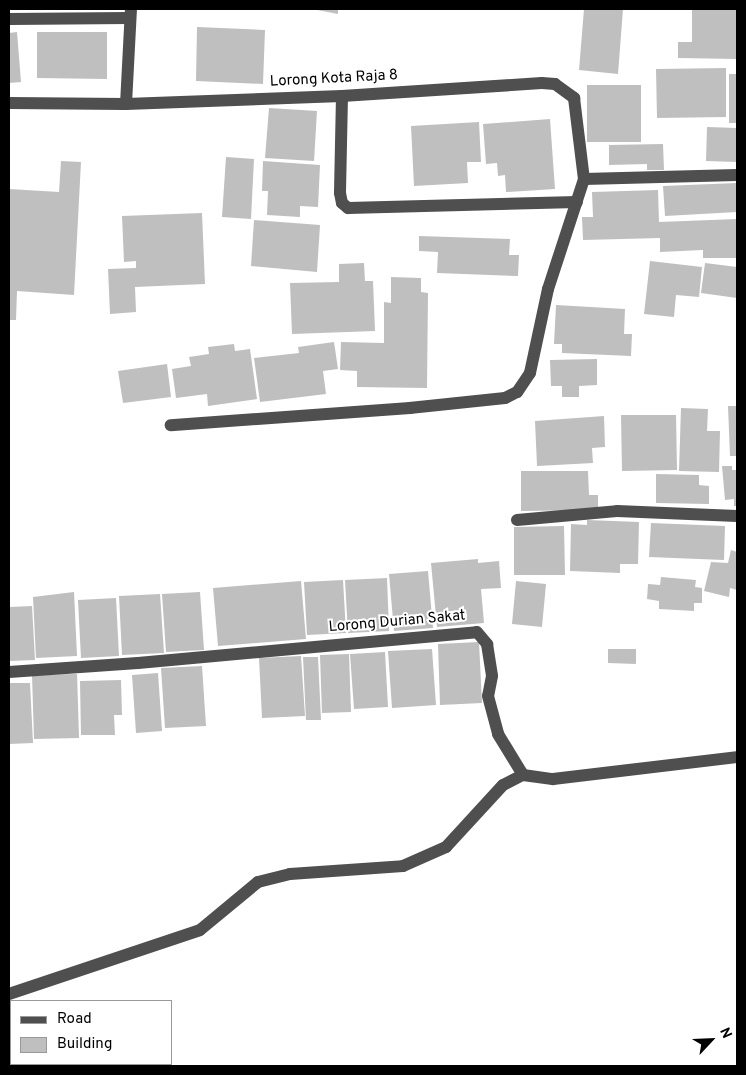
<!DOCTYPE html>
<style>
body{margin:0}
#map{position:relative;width:746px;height:1075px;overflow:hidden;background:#fff;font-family:Overpass,sans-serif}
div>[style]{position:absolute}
.building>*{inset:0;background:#bfbfbf}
.minor>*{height:12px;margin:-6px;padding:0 6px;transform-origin:6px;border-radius:6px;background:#4f4f4f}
span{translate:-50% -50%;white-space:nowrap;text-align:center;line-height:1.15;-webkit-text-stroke:4px #fff;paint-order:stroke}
.street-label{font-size:15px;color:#000}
.frame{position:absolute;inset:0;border:10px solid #000;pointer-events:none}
.legend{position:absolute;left:10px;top:1000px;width:162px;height:65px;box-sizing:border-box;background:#fff;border:1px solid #999;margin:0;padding:6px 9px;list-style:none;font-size:15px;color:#000}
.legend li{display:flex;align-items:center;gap:10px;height:25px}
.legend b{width:25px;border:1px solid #999}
.north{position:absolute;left:686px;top:1015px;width:50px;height:50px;-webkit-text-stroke:4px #fff;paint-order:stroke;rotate:65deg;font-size:14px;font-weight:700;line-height:20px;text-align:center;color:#000}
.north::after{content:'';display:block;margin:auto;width:18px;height:22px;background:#000;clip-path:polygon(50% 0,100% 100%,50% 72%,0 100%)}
</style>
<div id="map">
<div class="building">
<i style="clip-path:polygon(312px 9px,338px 9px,338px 14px)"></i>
<i style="clip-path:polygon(584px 9px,623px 9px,618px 74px,579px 70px)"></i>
<i style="clip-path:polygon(692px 9px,737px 9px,737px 59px,678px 58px,678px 42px,692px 42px)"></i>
<i style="clip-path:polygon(197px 27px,265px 30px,263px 84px,196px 81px)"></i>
<i style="clip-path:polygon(17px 32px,21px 82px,9px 83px,9px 33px)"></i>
<i style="clip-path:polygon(37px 32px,107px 32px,107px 79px,37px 78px)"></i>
<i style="clip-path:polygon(726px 68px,726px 117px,657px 118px,656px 69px)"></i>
<i style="clip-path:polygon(729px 74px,737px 74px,737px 123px,729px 123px)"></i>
<i style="clip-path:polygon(587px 85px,641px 85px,641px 142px,587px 142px)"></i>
<i style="clip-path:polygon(269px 108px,317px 111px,314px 161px,265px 158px)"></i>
<i style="clip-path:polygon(550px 119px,555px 189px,506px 192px,505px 175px,498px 176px,497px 163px,486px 164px,483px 124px)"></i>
<i style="clip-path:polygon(479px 122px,481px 162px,467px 162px,468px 183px,414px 186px,411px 126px)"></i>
<i style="clip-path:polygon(707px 127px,737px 128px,737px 162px,706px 161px)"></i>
<i style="clip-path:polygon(663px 144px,664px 170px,647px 170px,647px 164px,609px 165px,609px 145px)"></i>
<i style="clip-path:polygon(226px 157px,254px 159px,251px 219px,222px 217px)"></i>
<i style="clip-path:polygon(61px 161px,81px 162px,74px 295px,17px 291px,16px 320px,9px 320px,9px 189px,59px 192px)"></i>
<i style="clip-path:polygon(263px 161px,320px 165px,318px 207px,300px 206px,300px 217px,267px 215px,268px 191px,262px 191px)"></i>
<i style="clip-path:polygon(737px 183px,737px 212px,665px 216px,663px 186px)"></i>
<i style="clip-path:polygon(658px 190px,659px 222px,737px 219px,737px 258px,703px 258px,703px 250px,660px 252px,660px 238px,583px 240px,582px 217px,593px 217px,592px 192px)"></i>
<i style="clip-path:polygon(202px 213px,205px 284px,135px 287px,136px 312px,110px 314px,108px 269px,136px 268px,136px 261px,124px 262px,122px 216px)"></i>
<i style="clip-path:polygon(254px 220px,320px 225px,317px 272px,251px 266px)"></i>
<i style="clip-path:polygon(419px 236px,510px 239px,509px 255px,519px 255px,518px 276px,437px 273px,438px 252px,419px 251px)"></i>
<i style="clip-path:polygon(650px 261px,702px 267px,699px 297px,676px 295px,674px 317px,644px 314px)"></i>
<i style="clip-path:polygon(364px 263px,365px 281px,373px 281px,375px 331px,292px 334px,290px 283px,339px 282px,339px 264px)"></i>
<i style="clip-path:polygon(705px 263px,737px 267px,737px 298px,701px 293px)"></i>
<i style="clip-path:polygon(391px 277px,421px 278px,421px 292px,428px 293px,427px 388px,357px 387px,357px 371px,340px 370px,341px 342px,384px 343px,384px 302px,391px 303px)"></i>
<i style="clip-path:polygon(556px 305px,625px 309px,624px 334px,632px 334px,631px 356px,562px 353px,562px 344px,554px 344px)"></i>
<i style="clip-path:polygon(334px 342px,338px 369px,323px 371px,326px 394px,260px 402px,254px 358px,299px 353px,298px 347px)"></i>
<i style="clip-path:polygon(234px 344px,235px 351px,250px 349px,257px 399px,208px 406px,207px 394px,176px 398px,172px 369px,191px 366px,189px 357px,209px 354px,208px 347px)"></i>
<i style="clip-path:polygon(597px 359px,597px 385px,579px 386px,579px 397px,562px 397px,562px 386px,551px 386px,550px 360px)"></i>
<i style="clip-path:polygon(167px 364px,171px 397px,123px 403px,118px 371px)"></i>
<i style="clip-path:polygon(728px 406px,737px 406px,737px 456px,730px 456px)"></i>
<i style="clip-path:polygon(681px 408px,708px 409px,707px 431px,720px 431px,719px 472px,679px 471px)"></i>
<i style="clip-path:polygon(621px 415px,676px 415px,677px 470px,622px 471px)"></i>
<i style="clip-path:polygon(604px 416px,605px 447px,592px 448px,593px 463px,537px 466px,535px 421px)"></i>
<i style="clip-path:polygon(722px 466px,732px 466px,732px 470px,737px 470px,737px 506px,734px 506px,734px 499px,725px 500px)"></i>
<i style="clip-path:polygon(521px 471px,588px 471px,589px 495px,598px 495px,598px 510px,521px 511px)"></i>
<i style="clip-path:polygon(656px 474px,699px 475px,699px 485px,709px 486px,709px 504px,656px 503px)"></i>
<i style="clip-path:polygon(587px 520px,639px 522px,638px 564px,620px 564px,620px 573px,570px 571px,571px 524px,587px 525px)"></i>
<i style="clip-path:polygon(651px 523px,725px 526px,724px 560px,649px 557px)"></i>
<i style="clip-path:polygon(564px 526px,565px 575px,514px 575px,514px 527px)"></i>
<i style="clip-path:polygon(731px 550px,737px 552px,737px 590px,730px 588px,729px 597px,704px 591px,711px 562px,728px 563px)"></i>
<i style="clip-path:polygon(478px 559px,478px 563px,499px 561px,501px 588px,481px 589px,484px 623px,437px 627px,431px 563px)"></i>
<i style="clip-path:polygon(428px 571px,433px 628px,394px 631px,389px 574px)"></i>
<i style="clip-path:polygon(661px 577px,696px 580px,695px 587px,702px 588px,702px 603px,694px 603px,694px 611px,659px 609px,659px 601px,647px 599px,648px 584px,660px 585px)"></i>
<i style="clip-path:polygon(387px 578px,389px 631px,348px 633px,345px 580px)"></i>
<i style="clip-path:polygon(343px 580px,346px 633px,307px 635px,304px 582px)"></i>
<i style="clip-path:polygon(301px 581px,306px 639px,218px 646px,213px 588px)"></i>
<i style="clip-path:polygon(516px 581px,546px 584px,542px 627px,512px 624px)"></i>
<i style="clip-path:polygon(74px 592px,77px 656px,36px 658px,33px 597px)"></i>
<i style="clip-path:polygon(200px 592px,204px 650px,166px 652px,162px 594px)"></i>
<i style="clip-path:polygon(160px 594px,164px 653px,122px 655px,119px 596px)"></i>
<i style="clip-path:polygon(116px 598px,119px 656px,81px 658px,78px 600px)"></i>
<i style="clip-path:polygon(32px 606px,35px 660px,9px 661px,9px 607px)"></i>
<i style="clip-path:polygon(479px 642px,482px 703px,440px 705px,438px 644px)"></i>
<i style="clip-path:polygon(432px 649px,436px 705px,392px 708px,388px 651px)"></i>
<i style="clip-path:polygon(608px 649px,636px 649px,636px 664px,608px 663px)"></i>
<i style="clip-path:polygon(385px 652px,388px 707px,354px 709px,350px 654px)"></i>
<i style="clip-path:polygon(349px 654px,351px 712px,322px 713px,320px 655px)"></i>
<i style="clip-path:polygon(301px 656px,305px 716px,262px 718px,259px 658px)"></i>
<i style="clip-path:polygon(303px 657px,318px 657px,321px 720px,306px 720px)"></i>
<i style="clip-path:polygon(202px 666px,206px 726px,165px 728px,161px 668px)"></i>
<i style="clip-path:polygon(158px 673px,162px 731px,136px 733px,132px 675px)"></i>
<i style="clip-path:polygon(77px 674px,79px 738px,34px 739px,32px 675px)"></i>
<i style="clip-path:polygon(121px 680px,122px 715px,114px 715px,115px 735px,81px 735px,80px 681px)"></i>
<i style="clip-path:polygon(9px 683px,30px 683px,33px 743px,9px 744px)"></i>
</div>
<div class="minor">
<i style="left:9px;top:19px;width:120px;rotate:-0.5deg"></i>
<i style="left:342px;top:96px;width:97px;rotate:91.2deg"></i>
<i style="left:340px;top:193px;width:10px;rotate:79deg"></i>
<i style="left:342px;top:203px;width:8px;rotate:40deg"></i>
<i style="left:348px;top:208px;width:229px;rotate:-1.5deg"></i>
<i style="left:9px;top:103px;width:117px;rotate:0.5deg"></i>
<i style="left:126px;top:104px;width:216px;rotate:-2.1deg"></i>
<i style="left:342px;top:96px;width:200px;rotate:-3.7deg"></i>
<i style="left:542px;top:83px;width:13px;rotate:4deg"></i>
<i style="left:555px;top:84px;width:24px;rotate:36deg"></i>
<i style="left:574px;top:98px;width:82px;rotate:83deg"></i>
<i style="left:584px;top:179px;width:116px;rotate:108.1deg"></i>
<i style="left:548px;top:289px;width:86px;rotate:102.1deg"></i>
<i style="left:530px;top:373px;width:23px;rotate:124deg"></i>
<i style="left:517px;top:392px;width:13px;rotate:153deg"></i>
<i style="left:505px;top:398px;width:96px;rotate:174deg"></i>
<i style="left:410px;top:408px;width:240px;rotate:175.9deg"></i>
<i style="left:126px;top:104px;width:95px;rotate:-87deg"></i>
<i style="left:584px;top:179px;width:153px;rotate:-1.5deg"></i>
<i style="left:517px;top:520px;width:100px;rotate:-5.1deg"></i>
<i style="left:617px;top:511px;width:120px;rotate:2.4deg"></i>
<i style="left:9px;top:672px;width:129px;rotate:-4deg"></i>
<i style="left:138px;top:663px;width:340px;rotate:-5.2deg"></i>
<i style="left:477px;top:632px;width:16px;rotate:50deg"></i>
<i style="left:487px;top:644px;width:32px;rotate:81deg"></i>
<i style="left:492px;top:676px;width:20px;rotate:101deg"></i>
<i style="left:488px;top:696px;width:39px;rotate:75deg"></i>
<i style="left:498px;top:734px;width:48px;rotate:58.6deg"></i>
<i style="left:523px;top:775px;width:30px;rotate:8deg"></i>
<i style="left:553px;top:779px;width:185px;rotate:-6.8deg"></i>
<i style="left:9px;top:994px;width:201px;rotate:-18.5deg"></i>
<i style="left:200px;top:930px;width:75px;rotate:-39.6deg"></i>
<i style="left:258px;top:882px;width:33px;rotate:-14deg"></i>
<i style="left:290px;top:874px;width:113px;rotate:-4deg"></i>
<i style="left:403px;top:866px;width:47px;rotate:-23.8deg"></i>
<i style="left:446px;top:847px;width:84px;rotate:-47.4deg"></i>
<i style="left:503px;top:785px;width:22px;rotate:-27deg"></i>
</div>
<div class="street-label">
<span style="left:334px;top:79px;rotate:-3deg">Lorong Kota Raja 8</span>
<span style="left:397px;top:622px;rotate:-5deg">Lorong Durian Sakat</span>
</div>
<div class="frame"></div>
<ul class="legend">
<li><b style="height:6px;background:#4f4f4f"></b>Road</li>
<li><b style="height:14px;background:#bfbfbf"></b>Building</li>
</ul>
<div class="north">N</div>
</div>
